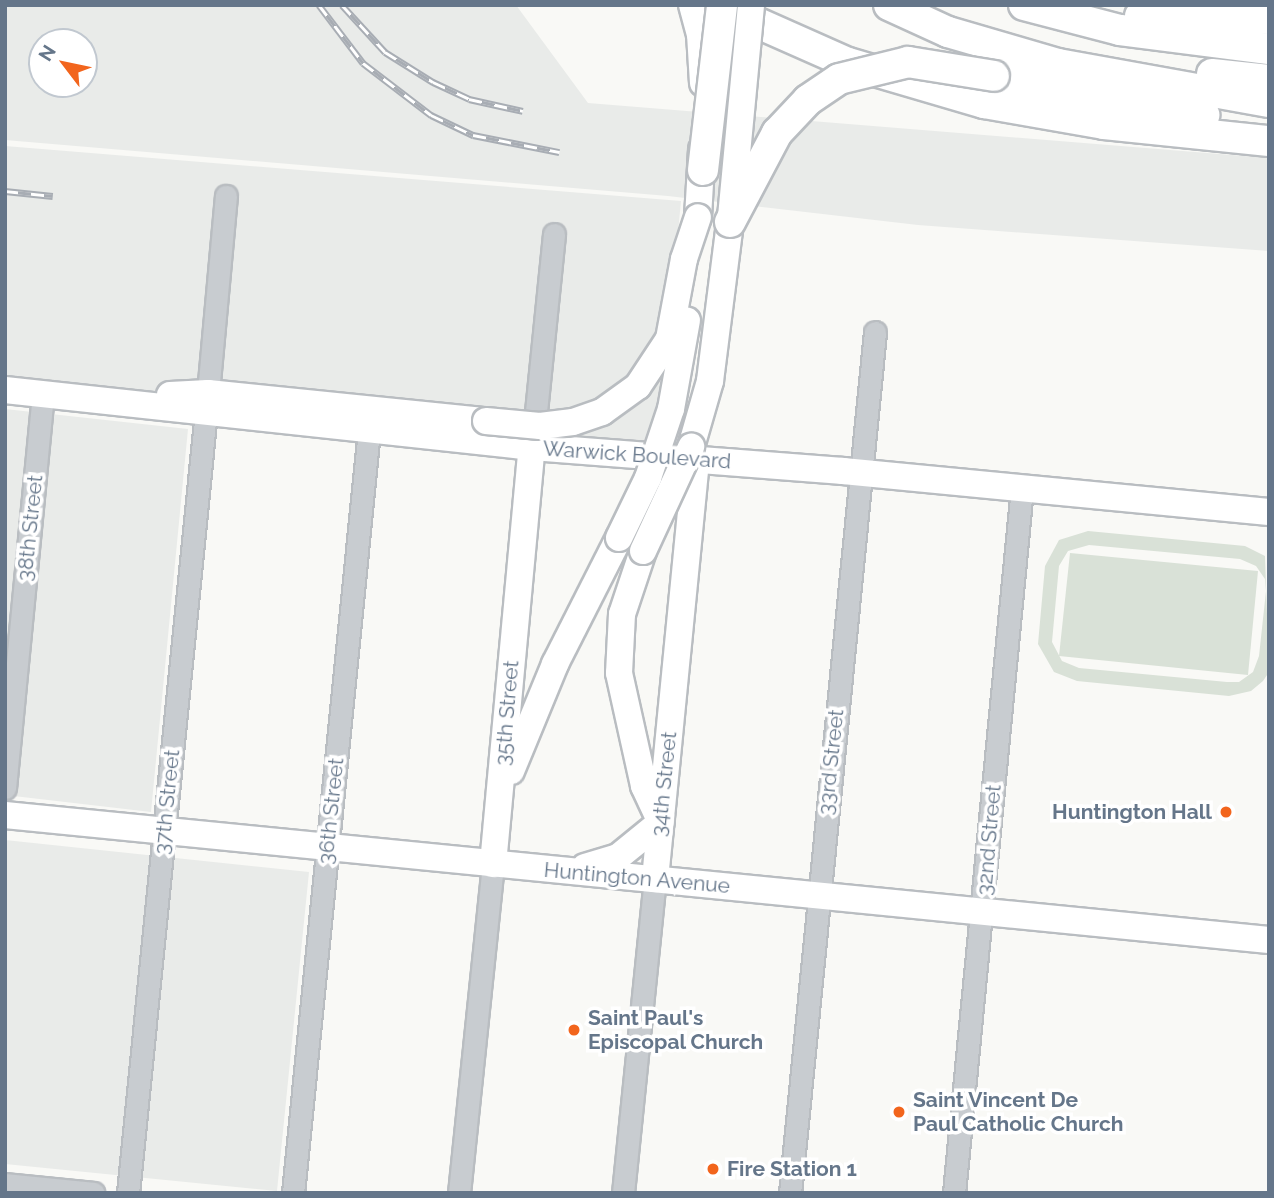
<!DOCTYPE html>
<style>
body{margin:0}
#map{position:relative;width:1274px;height:1198px;overflow:hidden;background:#f9f9f6;font-family:Raleway,sans-serif}
div>[style]{position:absolute}
.built>*{inset:0;background:#e9ebe9}
.green>*{inset:0;background:#d9e1d7}
.roads{filter:drop-shadow(2px 0 #b9bdc1) drop-shadow(-2px 0 #b9bdc1) drop-shadow(0 2px #b9bdc1) drop-shadow(0 -2px #b9bdc1)}
.minor>*{height:21px;margin:-10.5px;padding:0 10.5px;transform-origin:10.5px;border-radius:10.5px;background:#c8ccd0}
.major>*{height:26px;margin:-13px;padding:0 13px;transform-origin:13px;border-radius:13px;background:#fff}
.highway>*{height:30px;margin:-15px;padding:0 15px;transform-origin:15px;border-radius:15px;background:#fff}
.rail>*{height:7px;margin-top:-3.5px;transform-origin:0;background:repeating-linear-gradient(90deg,#fff 0 13px,#a8adb4 0 26px);box-sizing:border-box;border-block:2px solid #a8adb4}
.bridges{filter:drop-shadow(2px 0 #b9bdc1) drop-shadow(-2px 0 #b9bdc1) drop-shadow(0 2px #b9bdc1) drop-shadow(0 -2px #b9bdc1)}
.major-bridge>*{height:26px;margin:-13px;padding:0 13px;transform-origin:13px;border-radius:13px;background:#fff}
.highway-bridge>*{height:30px;margin:-15px;padding:0 15px;transform-origin:15px;border-radius:15px;background:#fff}
.dots>*{width:19px;height:19px;translate:-50% -50%;box-sizing:border-box;border:4px solid #fff;border-radius:50%}
span{translate:-50% -50%;white-space:nowrap;text-align:center;line-height:1.15;-webkit-text-stroke:7px #fff;paint-order:stroke}
.street-label{font-size:21px;color:#65768a}
.poi-label{font-size:21px;color:#65768a;font-weight:700}
.right{translate:-100% -50%;text-align:right}
.left{translate:0 -50%;text-align:left}
.frame{position:absolute;inset:0;border:7px solid #65768a;pointer-events:none}
.north{position:absolute;left:28px;top:28px;width:70px;height:70px;box-sizing:border-box;background:#fff;border:2px solid #c1c8d0;border-radius:50%;rotate:302deg;font-size:19px;font-weight:700;line-height:28px;text-align:center;color:#65768a}
.north::after{content:'';display:block;margin:auto;width:24px;height:32px;background:#f2651d;clip-path:polygon(50% 0,100% 100%,50% 72%,0 100%)}
</style>
<div id="map">
<div class="built">
<i style="clip-path:polygon(evenodd,5px 5px,516px 5px,588px 103px,1269px 158px,1269px 251px,918px 225px,668px 196px,5px 140px,5px 5px,42px 42px,84px 42px,84px 84px,42px 84px,42px 42px)"></i>
<i style="clip-path:polygon(5px 146px,681px 201px,662px 399px,646px 444px,5px 378px)"></i>
<i style="clip-path:polygon(5px 409px,188px 429px,151px 812px,5px 795px)"></i>
<i style="clip-path:polygon(5px 840px,309px 872px,277px 1191px,5px 1164px)"></i>
</div>
<div class="green">
<i style="clip-path:polygon(evenodd,1088px 531px,1245px 546px,1265px 556px,1269px 672px,1263px 681px,1251px 691px,1229px 696px,1077px 681px,1054px 672px,1038px 644px,1045px 566px,1059px 540px,1088px 531px,1089px 545px,1240px 559px,1256px 566px,1265px 579px,1266px 591px,1259px 656px,1253px 672px,1239px 682px,1227px 682px,1079px 668px,1062px 661px,1052px 642px,1059px 566px,1068px 551px,1089px 545px)"></i>
<i style="clip-path:polygon(1070px 553px,1258px 571px,1248px 675px,1059px 656px)"></i>
</div>
<div class="roads">
<div class="minor">
<i style="left:208px;top:393px;width:198px;rotate:-84.8deg"></i>
<i style="left:533px;top:441px;width:208px;rotate:-84.2deg"></i>
<i style="left:5px;top:788px;width:396px;rotate:-84.5deg"></i>
<i style="left:5px;top:1184px;width:89px;rotate:5.8deg"></i>
<i style="left:128px;top:1193px;width:785px;rotate:-84.3deg"></i>
<i style="left:293px;top:1193px;width:767px;rotate:-84.31deg"></i>
<i style="left:459px;top:1193px;width:331px;rotate:-84.1deg"></i>
<i style="left:623px;top:1193px;width:316px;rotate:-84.2deg"></i>
<i style="left:790px;top:1193px;width:865px;rotate:-84.36deg"></i>
<i style="left:954px;top:1193px;width:708px;rotate:-84.49deg"></i>
</div>
<div class="major">
<i style="left:692px;top:5px;width:30px;rotate:75deg"></i>
<i style="left:700px;top:34px;width:49px;rotate:86.5deg"></i>
<i style="left:698px;top:217px;width:68px;rotate:-86.6deg"></i>
<i style="left:5px;top:390px;width:530px;rotate:6.17deg"></i>
<i style="left:532px;top:447px;width:312px;rotate:4.4deg"></i>
<i style="left:843px;top:471px;width:428px;rotate:5.5deg"></i>
<i style="left:170px;top:395px;width:38px;rotate:-3deg"></i>
<i style="left:208px;top:393px;width:279px;rotate:5.8deg"></i>
<i style="left:691px;top:447px;width:69px;rotate:-73.9deg"></i>
<i style="left:710px;top:381px;width:160px;rotate:-82.8deg"></i>
<i style="left:643px;top:551px;width:66px;rotate:108.4deg"></i>
<i style="left:622px;top:614px;width:59px;rotate:92.9deg"></i>
<i style="left:619px;top:673px;width:116px;rotate:77.5deg"></i>
<i style="left:644px;top:786px;width:38px;rotate:65deg"></i>
<i style="left:511px;top:771px;width:116px;rotate:-67.6deg"></i>
<i style="left:555px;top:664px;width:141px;rotate:-63.1deg"></i>
<i style="left:5px;top:815px;width:1270px;rotate:5.65deg"></i>
<i style="left:493px;top:864px;width:419px;rotate:-84.7deg"></i>
<i style="left:585px;top:867px;width:34px;rotate:-17deg"></i>
<i style="left:618px;top:857px;width:55px;rotate:-39.1deg"></i>
<i style="left:655px;top:879px;width:422px;rotate:-84.4deg"></i>
</div>
<div class="highway">
<i style="left:889px;top:5px;width:65px;rotate:24.6deg"></i>
<i style="left:948px;top:32px;width:115px;rotate:16.2deg"></i>
<i style="left:1058px;top:64px;width:214px;rotate:10.2deg"></i>
<i style="left:1024px;top:5px;width:99px;rotate:14.6deg"></i>
<i style="left:1120px;top:30px;width:150px;rotate:7.3deg"></i>
<i style="left:726px;top:9px;width:133px;rotate:23.9deg"></i>
<i style="left:848px;top:63px;width:142px;rotate:16.4deg"></i>
<i style="left:984px;top:103px;width:122px;rotate:9.9deg"></i>
<i style="left:1104px;top:124px;width:166px;rotate:5.9deg"></i>
<i style="left:1140px;top:16px;width:129px;rotate:1.3deg"></i>
<i style="left:1212px;top:74px;width:57px;rotate:6deg"></i>
<i style="left:994px;top:76px;width:214px;rotate:10.5deg"></i>
</div>
</div>
<div class="rail">
<i style="left:319px;top:5px;width:73px;rotate:52.8deg"></i>
<i style="left:363px;top:63px;width:86px;rotate:37.4deg"></i>
<i style="left:431px;top:115px;width:47px;rotate:25.5deg"></i>
<i style="left:473px;top:135px;width:88px;rotate:11.2deg"></i>
<i style="left:342px;top:5px;width:64px;rotate:47.5deg"></i>
<i style="left:385px;top:52px;width:57px;rotate:32deg"></i>
<i style="left:433px;top:82px;width:40px;rotate:25deg"></i>
<i style="left:469px;top:99px;width:55px;rotate:12.5deg"></i>
<i style="left:5px;top:191px;width:48px;rotate:5.9deg"></i>
</div>
<div class="bridges">
<div class="major-bridge">
<i style="left:731px;top:217px;width:213px;rotate:-84.6deg"></i>
<i style="left:486px;top:421px;width:54px;rotate:5.3deg"></i>
<i style="left:540px;top:426px;width:33px;rotate:-7deg"></i>
<i style="left:573px;top:422px;width:31px;rotate:-19deg"></i>
<i style="left:602px;top:412px;width:44px;rotate:-35.8deg"></i>
<i style="left:638px;top:386px;width:56px;rotate:-56.6deg"></i>
<i style="left:669px;top:339px;width:81px;rotate:-79.4deg"></i>
<i style="left:684px;top:259px;width:44px;rotate:-71.6deg"></i>
<i style="left:619px;top:538px;width:67px;rotate:-64.2deg"></i>
<i style="left:648px;top:478px;width:73px;rotate:-71.6deg"></i>
<i style="left:671px;top:409px;width:90px;rotate:-79.8deg"></i>
<i style="left:643px;top:551px;width:115px;rotate:-65.2deg"></i>
</div>
<div class="highway-bridge">
<i style="left:703px;top:170px;width:166px;rotate:-83.4deg"></i>
<i style="left:730px;top:222px;width:101px;rotate:-62.2deg"></i>
<i style="left:777px;top:133px;width:45px;rotate:-46.8deg"></i>
<i style="left:808px;top:100px;width:37px;rotate:-34deg"></i>
<i style="left:839px;top:79px;width:71px;rotate:-13.8deg"></i>
<i style="left:908px;top:62px;width:87px;rotate:9.2deg"></i>
</div>
</div>
<div class="dots">
<i style="left:1226px;top:812px;background:#f2651d"></i>
<i style="left:574px;top:1030px;background:#f2651d"></i>
<i style="left:899px;top:1112px;background:#f2651d"></i>
<i style="left:713px;top:1169px;background:#f2651d"></i>
</div>
<div class="street-label">
<span style="left:637px;top:455px;rotate:4deg">Warwick Boulevard</span>
<span style="left:30px;top:528px;rotate:-84deg">38th Street</span>
<span style="left:507px;top:713px;rotate:-85deg">35th Street</span>
<span style="left:831px;top:762px;rotate:-84deg">33rd Street</span>
<span style="left:664px;top:784px;rotate:-84deg">34th Street</span>
<span style="left:167px;top:802px;rotate:-84deg">37th Street</span>
<span style="left:331px;top:811px;rotate:-84deg">36th Street</span>
<span style="left:989px;top:840px;rotate:-85deg">32nd Street</span>
<span style="left:637px;top:878px;rotate:5deg">Huntington Avenue</span>
</div>
<div class="poi-label">
<span class="right" style="left:1212px;top:812px">Huntington Hall</span>
<span class="left" style="left:588px;top:1030px">Saint Paul's<br>Episcopal Church</span>
<span class="left" style="left:913px;top:1112px">Saint Vincent De<br>Paul Catholic Church</span>
<span class="left" style="left:727px;top:1169px">Fire Station 1</span>
</div>
<div class="frame"></div>
<div class="north">N</div>
</div>
